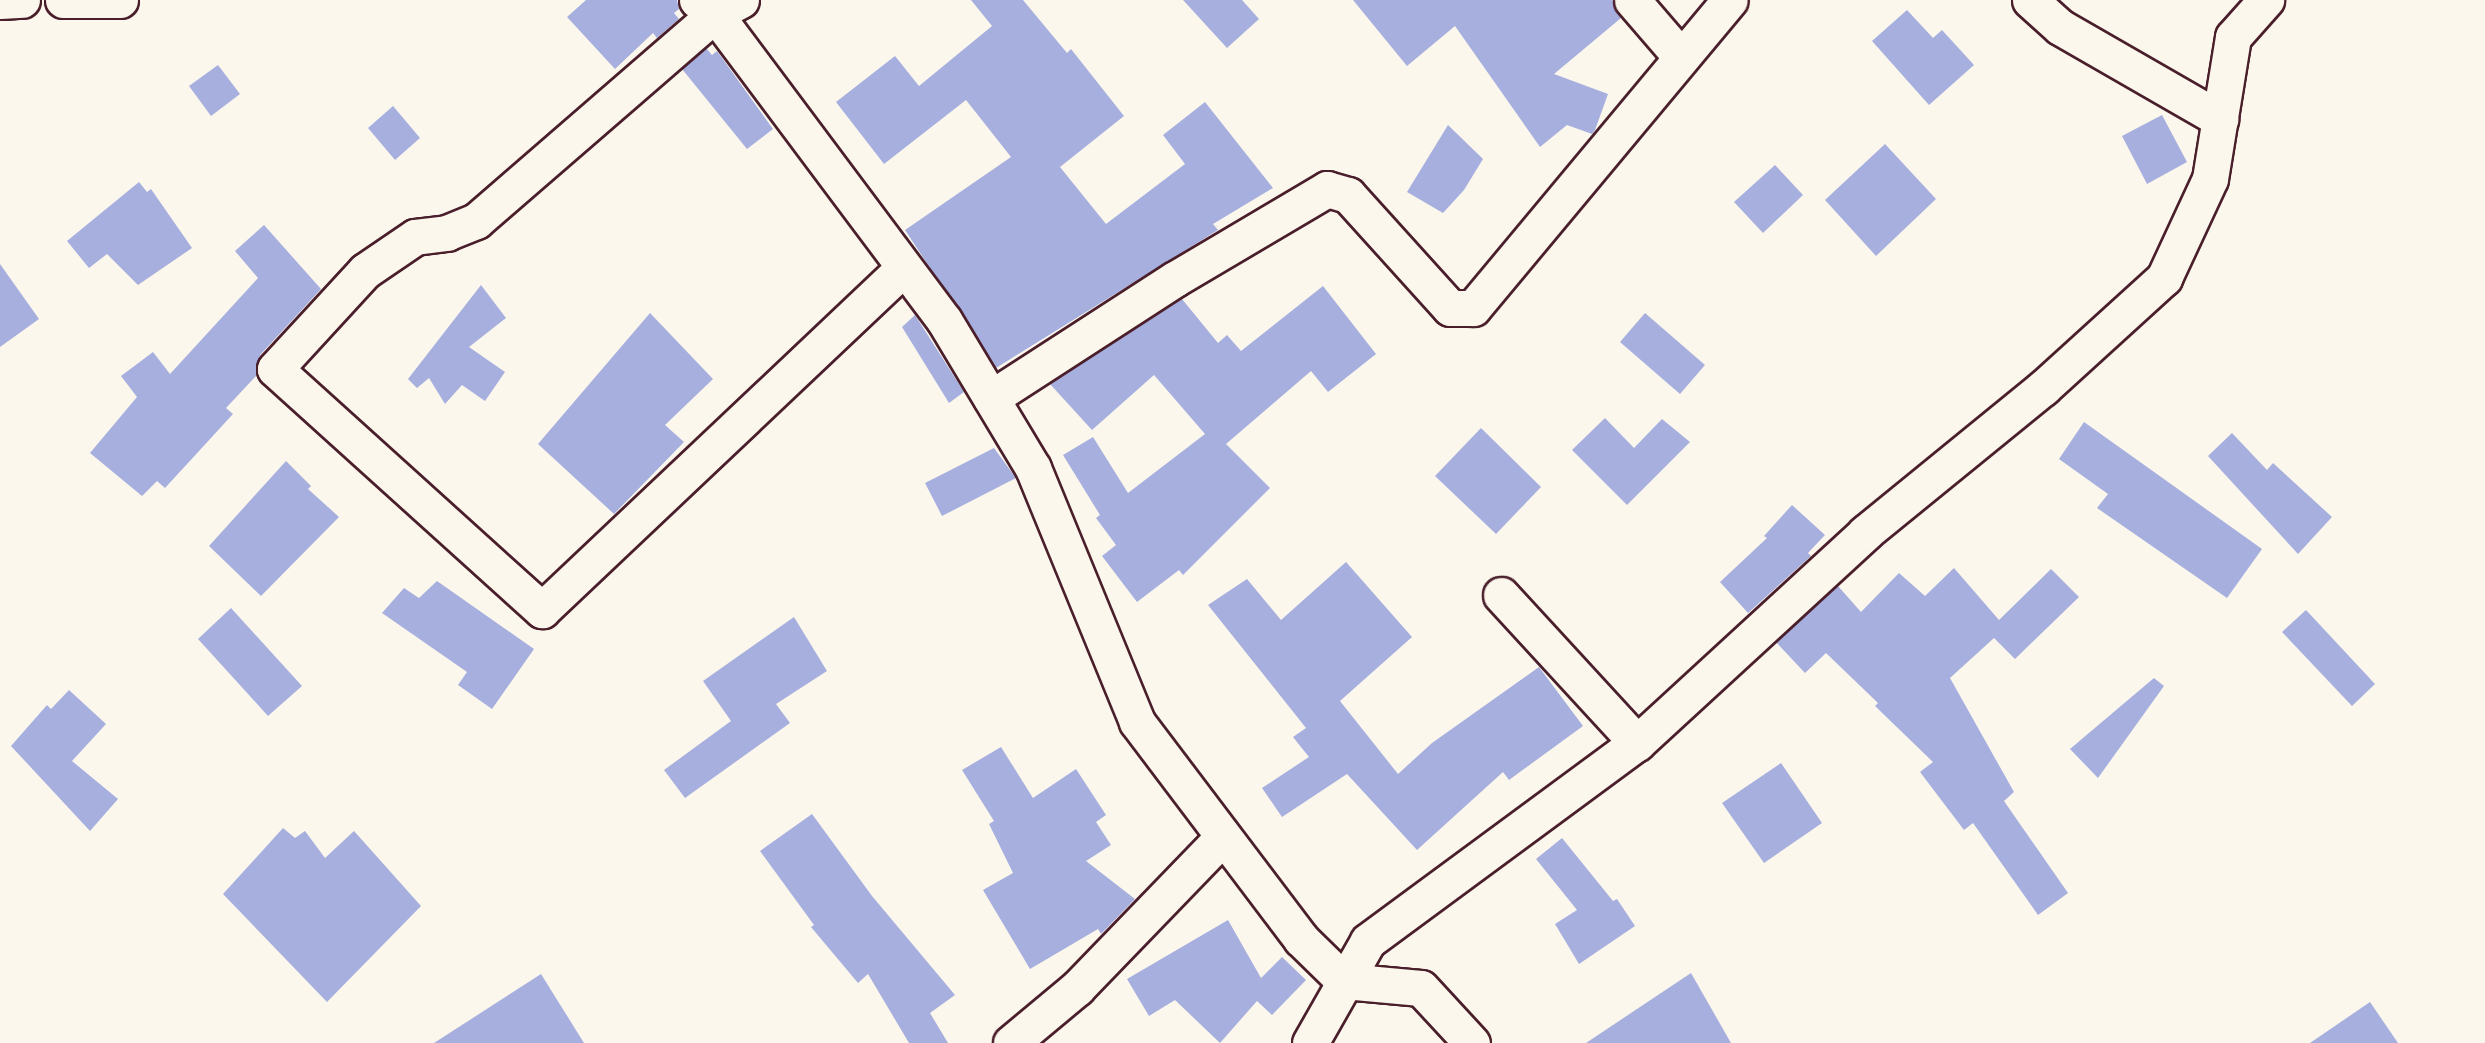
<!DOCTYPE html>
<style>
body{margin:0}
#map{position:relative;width:2485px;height:1043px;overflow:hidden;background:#fbf7ec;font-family:Delius,sans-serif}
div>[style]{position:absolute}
.building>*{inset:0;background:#a7afdf}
.roads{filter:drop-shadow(2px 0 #4a1f2b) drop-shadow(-2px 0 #4a1f2b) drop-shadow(0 2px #4a1f2b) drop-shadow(0 -2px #4a1f2b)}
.minor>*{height:35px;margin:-17.5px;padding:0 17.5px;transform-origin:17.5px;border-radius:17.5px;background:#fbf7ec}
span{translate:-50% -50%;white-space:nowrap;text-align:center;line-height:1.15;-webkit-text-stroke:7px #fbf7ec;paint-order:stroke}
</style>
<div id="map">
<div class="building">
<i style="clip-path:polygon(586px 0,677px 0,679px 9px,674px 13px,679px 19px,657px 38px,653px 33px,615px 69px,567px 17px)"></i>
<i style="clip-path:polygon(971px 0,1023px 0,1067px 53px,1071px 49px,1124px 116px,1060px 167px,1106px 224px,1185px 164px,1163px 135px,1205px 102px,1273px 188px,1213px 224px,1218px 230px,996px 368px,905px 230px,1011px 157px,966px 100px,884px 164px,836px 102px,895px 56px,919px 86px,992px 26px)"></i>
<i style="clip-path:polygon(1183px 0,1242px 0,1259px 19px,1227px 48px)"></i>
<i style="clip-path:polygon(1353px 0,1612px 0,1621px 18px,1554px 74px,1608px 94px,1595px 130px,1592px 134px,1567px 125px,1540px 147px,1455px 26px,1407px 66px)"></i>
<i style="clip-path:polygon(1907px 10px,1933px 38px,1942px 30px,1974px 65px,1929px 105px,1872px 41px)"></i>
<i style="clip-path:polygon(706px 48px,712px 55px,717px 51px,773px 129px,747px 149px,682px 69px)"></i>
<i style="clip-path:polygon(218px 65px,240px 94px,211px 116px,189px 86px)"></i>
<i style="clip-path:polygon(393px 106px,420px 138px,395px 160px,368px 128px)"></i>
<i style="clip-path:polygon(2162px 115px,2187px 162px,2147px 184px,2122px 136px)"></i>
<i style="clip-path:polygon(1448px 125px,1483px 159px,1464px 190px,1443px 213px,1407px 192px)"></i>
<i style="clip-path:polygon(1885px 144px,1936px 199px,1876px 256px,1825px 200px)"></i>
<i style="clip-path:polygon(1775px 165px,1803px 195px,1763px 233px,1734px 202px)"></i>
<i style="clip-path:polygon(139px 182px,147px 192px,151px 189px,192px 248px,138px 285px,107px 254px,89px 268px,67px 241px)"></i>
<i style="clip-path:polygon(264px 225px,321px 289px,260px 355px,256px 376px,226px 408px,233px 414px,165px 488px,157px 481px,142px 496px,90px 453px,137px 397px,121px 376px,153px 352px,170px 374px,258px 278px,235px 251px)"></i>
<i style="clip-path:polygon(0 264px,39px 319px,0 347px)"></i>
<i style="clip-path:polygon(481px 285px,506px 318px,469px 347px,505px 372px,485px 401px,462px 385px,445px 404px,429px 378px,417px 388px,408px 379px)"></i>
<i style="clip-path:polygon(1323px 286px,1376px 354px,1328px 392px,1311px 371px,1226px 444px,1270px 488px,1183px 575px,1179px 570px,1137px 602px,1102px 556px,1116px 545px,1096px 518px,1100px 515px,1063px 455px,1093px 437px,1128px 493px,1205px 434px,1154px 375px,1092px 430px,1050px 384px,1182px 299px,1218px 343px,1227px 335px,1241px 351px)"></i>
<i style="clip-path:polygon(650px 313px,713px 379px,665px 425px,684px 442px,614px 514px,538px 444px)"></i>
<i style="clip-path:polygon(1645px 313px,1705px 365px,1680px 394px,1620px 342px)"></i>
<i style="clip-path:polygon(915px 315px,964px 392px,949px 403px,902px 327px)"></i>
<i style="clip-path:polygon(1605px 418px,1634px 448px,1662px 419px,1690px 442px,1627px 505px,1572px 450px)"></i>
<i style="clip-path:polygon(2084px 422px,2262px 549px,2227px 598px,2097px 508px,2108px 494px,2059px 459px)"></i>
<i style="clip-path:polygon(1481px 428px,1541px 487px,1496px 534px,1435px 476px)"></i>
<i style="clip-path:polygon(2232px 433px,2267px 470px,2273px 463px,2332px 517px,2298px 554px,2208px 456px)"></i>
<i style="clip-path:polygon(994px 448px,1016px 478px,942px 516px,925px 483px)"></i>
<i style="clip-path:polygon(286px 461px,311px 486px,308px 489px,339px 517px,261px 596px,209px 546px)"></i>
<i style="clip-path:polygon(1792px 505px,1825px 535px,1808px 553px,1811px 556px,1748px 613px,1720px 582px,1767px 538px,1764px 536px)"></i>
<i style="clip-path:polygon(1346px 562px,1412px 637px,1340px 701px,1398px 774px,1432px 743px,1539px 667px,1583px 726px,1509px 780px,1503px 772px,1417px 850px,1347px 774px,1282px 817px,1262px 788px,1309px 757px,1293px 737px,1306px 728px,1208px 605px,1247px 579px,1281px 620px)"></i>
<i style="clip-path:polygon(1954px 568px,1999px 620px,2051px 569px,2079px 597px,2015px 659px,1994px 638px,1950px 678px,2014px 792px,2004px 801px,2068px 893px,2038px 915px,1973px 823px,1964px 830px,1920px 772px,1933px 762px,1875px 706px,1878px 703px,1826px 653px,1805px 673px,1776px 642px,1838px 586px,1861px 612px,1899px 573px,1925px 596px)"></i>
<i style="clip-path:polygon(437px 581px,534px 649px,492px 709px,458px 685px,467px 672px,382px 613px,404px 588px,419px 598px)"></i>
<i style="clip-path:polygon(231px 608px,302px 686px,268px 716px,198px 639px)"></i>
<i style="clip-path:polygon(2306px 610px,2375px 684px,2352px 706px,2282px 632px)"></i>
<i style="clip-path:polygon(794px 617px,827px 671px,776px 704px,790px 723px,685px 798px,664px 770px,731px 721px,703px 681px)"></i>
<i style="clip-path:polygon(2154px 678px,2164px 686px,2098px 778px,2070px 749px)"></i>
<i style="clip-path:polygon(69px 690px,106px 724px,72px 761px,118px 799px,90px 831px,11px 746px,47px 705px,51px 709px)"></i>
<i style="clip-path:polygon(1001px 747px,1033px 798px,1076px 769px,1106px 815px,1096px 822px,1111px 845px,1086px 861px,1135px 899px,1101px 934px,1098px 929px,1030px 969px,983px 890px,1013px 873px,989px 824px,994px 821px,962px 770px)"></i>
<i style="clip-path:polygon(1781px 763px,1822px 823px,1764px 863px,1722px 803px)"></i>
<i style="clip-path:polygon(812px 814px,872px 896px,955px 995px,930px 1013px,948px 1043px,909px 1043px,868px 974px,858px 983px,811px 927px,814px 925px,760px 851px)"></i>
<i style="clip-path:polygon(283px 828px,295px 838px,305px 831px,325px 858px,354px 831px,421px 906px,327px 1002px,223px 894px)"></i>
<i style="clip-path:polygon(1562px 838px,1613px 901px,1617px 899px,1635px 926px,1579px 964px,1555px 924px,1577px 910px,1536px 859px)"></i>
<i style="clip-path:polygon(1228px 920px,1261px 978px,1282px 957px,1306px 980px,1272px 1015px,1257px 1001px,1220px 1043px,1175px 1000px,1149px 1016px,1127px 979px)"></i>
<i style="clip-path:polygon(1691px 973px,1731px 1043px,1586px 1043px)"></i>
<i style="clip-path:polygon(541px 974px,584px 1043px,434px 1043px)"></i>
<i style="clip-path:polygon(2370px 1002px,2398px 1043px,2310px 1043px)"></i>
</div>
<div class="roads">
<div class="minor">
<i style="left:63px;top:0;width:57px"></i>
<i style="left:697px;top:0;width:23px;rotate:38deg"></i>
<i style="left:715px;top:14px;width:382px;rotate:53.2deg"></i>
<i style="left:944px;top:320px;width:173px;rotate:59deg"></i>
<i style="left:1033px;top:468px;width:274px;rotate:67.7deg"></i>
<i style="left:1137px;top:722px;width:272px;rotate:52.9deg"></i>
<i style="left:1301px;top:939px;width:60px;rotate:44.3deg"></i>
<i style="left:1344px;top:981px;width:77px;rotate:5.2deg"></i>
<i style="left:1421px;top:988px;width:75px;rotate:47.2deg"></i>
<i style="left:741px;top:0;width:30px;rotate:152deg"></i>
<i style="left:715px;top:14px;width:316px;rotate:139.1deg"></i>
<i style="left:476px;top:221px;width:31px;rotate:158deg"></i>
<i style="left:447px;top:233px;width:32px;rotate:173deg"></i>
<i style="left:415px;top:237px;width:60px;rotate:145.8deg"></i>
<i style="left:365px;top:271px;width:133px;rotate:132.6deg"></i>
<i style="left:275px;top:369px;width:360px;rotate:42.1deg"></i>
<i style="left:542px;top:610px;width:498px;rotate:-43.4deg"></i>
<i style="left:1632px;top:0;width:75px;rotate:49.3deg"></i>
<i style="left:2030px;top:0;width:40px;rotate:42deg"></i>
<i style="left:2060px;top:27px;width:185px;rotate:29.9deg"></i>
<i style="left:0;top:1px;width:22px;rotate:-3deg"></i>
<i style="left:991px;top:398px;width:219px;rotate:-32.9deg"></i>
<i style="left:1175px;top:279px;width:177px;rotate:-30.6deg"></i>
<i style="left:1327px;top:189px;width:22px;rotate:16deg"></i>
<i style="left:1348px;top:195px;width:152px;rotate:47.9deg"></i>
<i style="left:1450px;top:308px;width:23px"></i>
<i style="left:1473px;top:308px;width:401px;rotate:-50.2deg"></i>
<i style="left:1501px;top:595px;width:201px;rotate:47.4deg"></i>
<i style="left:1011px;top:1043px;width:86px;rotate:-39.8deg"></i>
<i style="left:1077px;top:988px;width:210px;rotate:-46deg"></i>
<i style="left:1310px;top:1043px;width:117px;rotate:-60.4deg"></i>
<i style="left:1368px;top:941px;width:334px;rotate:-36.4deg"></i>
<i style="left:1637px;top:743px;width:310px;rotate:-42.6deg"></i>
<i style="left:1865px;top:533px;width:230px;rotate:-39.2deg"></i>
<i style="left:2043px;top:388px;width:164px;rotate:-42.3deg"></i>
<i style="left:2164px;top:278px;width:109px;rotate:-65.1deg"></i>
<i style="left:2210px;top:179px;width:144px;rotate:-80.8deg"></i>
<i style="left:2233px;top:37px;width:50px;rotate:-48.3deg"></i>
</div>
</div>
</div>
